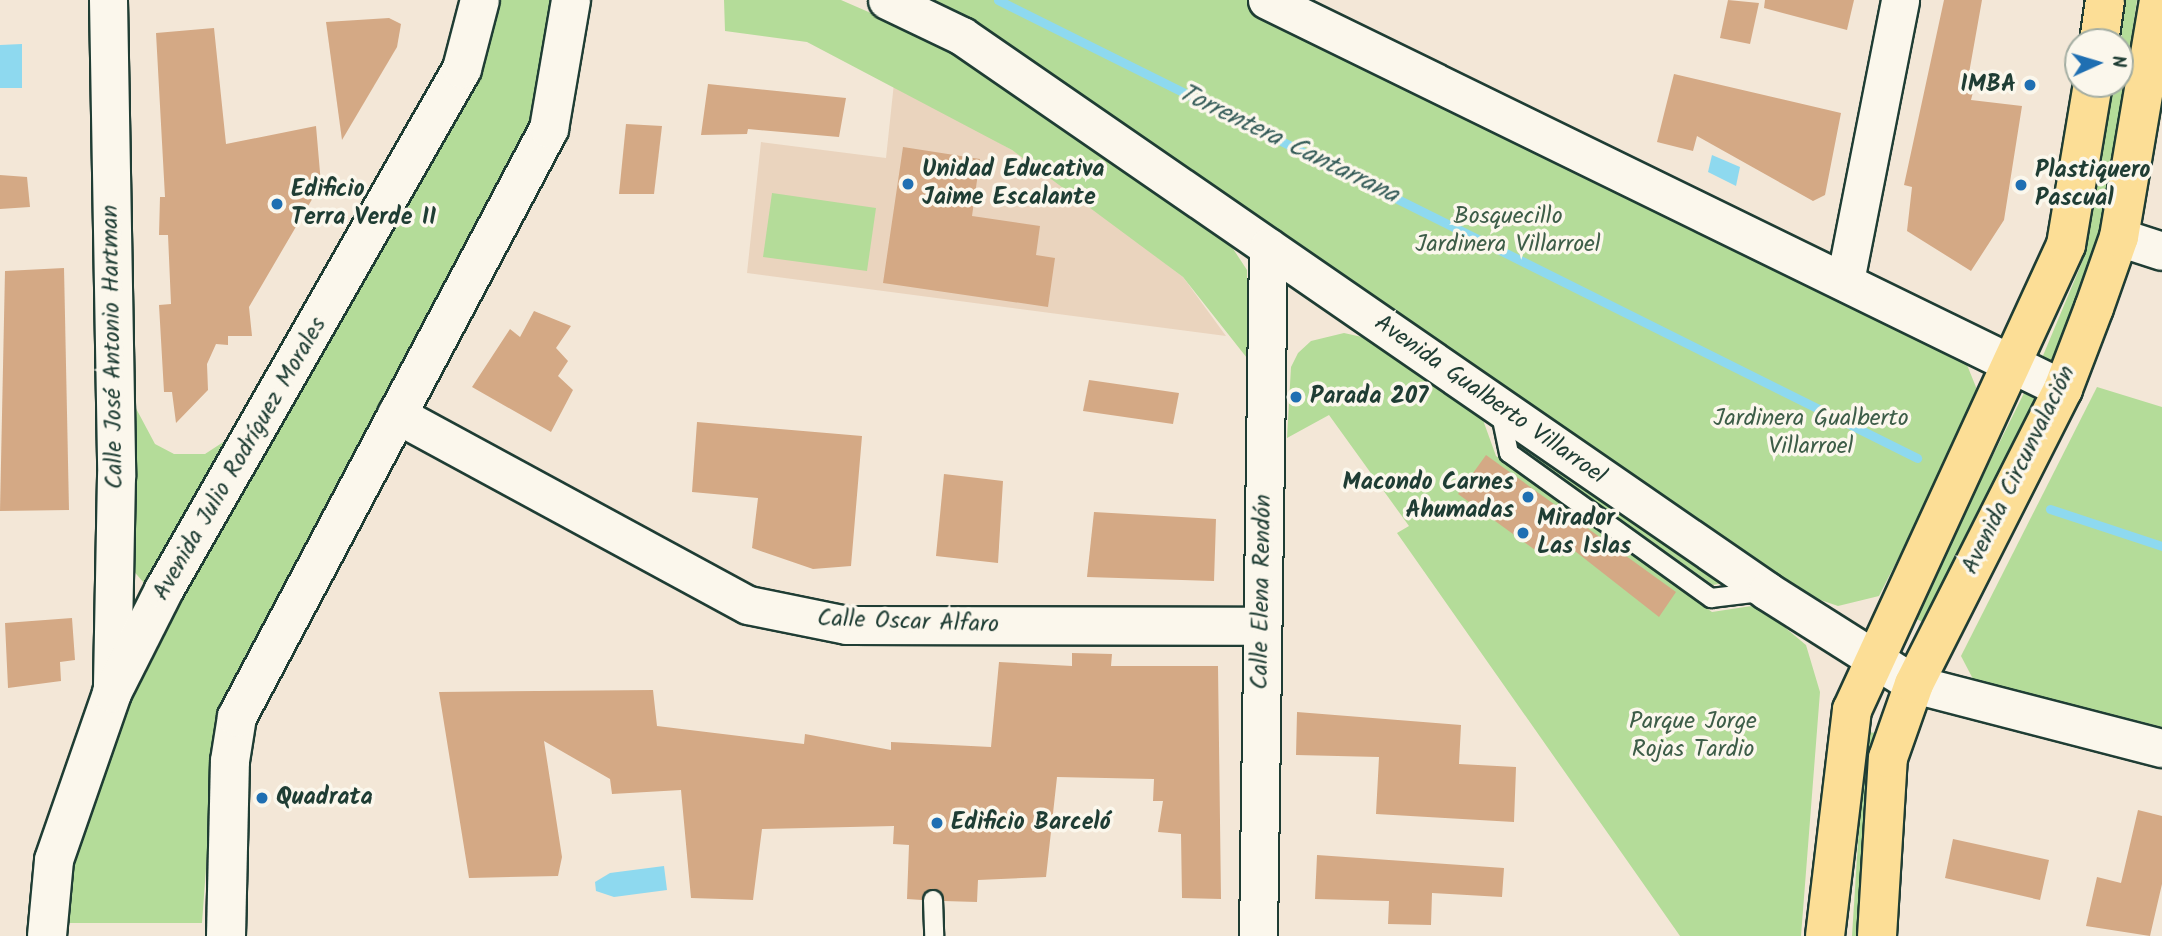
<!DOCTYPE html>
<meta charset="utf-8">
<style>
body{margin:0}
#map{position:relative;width:2162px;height:936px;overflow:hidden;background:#f3e7d7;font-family:Kalam,sans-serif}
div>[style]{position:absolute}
.built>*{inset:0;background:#ead4be}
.green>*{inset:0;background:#b4dc99}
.water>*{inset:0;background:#8ed9ef}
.stream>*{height:9px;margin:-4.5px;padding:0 4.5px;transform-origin:4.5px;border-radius:4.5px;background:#8ed9ef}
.building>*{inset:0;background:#d4a985}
.roads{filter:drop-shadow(2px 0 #1f3d34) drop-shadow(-2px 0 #1f3d34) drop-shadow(0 2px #1f3d34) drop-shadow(0 -2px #1f3d34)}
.lane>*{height:18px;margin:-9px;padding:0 9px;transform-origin:9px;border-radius:9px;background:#fbf7ec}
.street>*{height:37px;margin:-18.5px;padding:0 18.5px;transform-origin:18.5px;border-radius:18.5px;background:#fbf7ec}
.secondary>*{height:38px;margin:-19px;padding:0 19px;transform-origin:19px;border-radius:19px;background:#fbf7ec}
.highway>*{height:38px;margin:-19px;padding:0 19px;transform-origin:19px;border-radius:19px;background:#fcde96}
.dots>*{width:19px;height:19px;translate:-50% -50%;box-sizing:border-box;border:4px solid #fbf7ec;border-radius:50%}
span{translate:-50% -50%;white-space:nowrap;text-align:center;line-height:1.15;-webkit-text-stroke:7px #fbf7ec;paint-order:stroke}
.poi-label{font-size:24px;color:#1f3d34;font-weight:700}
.right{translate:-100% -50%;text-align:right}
.left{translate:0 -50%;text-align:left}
.park-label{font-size:24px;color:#3d5d48}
.street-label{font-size:24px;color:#1f3d34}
.water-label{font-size:26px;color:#355c59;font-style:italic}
.north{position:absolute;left:2064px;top:28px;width:70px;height:70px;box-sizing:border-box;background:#fbf7ec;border:2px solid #a3ada2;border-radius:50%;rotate:86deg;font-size:19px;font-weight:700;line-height:28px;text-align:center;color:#1f3d34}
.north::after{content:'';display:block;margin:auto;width:24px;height:32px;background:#1f6fb2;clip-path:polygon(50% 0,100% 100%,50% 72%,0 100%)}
</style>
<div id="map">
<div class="built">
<i style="clip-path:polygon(894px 83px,1012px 150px,1095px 210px,1183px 277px,1226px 336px,747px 273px,761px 142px,886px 158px)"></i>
</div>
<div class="green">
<i style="clip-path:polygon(498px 0,558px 0,540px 94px,527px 135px,217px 719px,202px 923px,65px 923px,65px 887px,127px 698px,289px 410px)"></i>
<i style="clip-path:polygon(724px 0,841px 0,903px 27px,961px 56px,1224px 235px,1247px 270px,1247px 358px,1183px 277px,1012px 150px,807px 42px,725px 31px)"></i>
<i style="clip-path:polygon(916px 0,1250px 0,1963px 355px,1980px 397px,1879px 596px,1838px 606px,1803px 594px,1228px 200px)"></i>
<i style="clip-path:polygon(2123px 0,2137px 0,2103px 228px,2054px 363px,2042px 358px,2083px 260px,2111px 84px,2120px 84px)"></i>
<i style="clip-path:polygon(772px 193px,876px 208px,867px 271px,763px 257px)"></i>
<i style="clip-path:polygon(1344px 333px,1362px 337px,1483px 420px,1496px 456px,1712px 612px,1758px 605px,1806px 645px,1820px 692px,1801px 936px,1680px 936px,1397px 533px,1409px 526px,1329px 415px,1287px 438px,1291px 367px,1298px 353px,1311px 341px)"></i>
<i style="clip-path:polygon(2097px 387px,2162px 407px,2162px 727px,1973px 679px,1961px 656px)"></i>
<i style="clip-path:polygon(2026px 389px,2041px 396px,1928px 625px,1913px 617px)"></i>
<i style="clip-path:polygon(131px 399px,155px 444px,174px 454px,205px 454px,231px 437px,144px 583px,131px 568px)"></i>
<i style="clip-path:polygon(1515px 433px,1729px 582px,1713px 585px,1517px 446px)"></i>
<i style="clip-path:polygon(1865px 732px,1878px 733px,1865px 936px,1852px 936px)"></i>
</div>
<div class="water">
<i style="clip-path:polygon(22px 44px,22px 88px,0 88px,0 45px)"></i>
<i style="clip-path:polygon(1712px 155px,1740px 167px,1736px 186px,1708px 172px)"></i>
<i style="clip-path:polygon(664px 866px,667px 890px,614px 897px,596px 891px,595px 882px,610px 873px)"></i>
</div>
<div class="stream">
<i style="left:998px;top:0;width:1027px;rotate:26.49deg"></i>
<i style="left:2050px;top:509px;width:118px;rotate:18.3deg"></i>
</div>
<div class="building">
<i style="clip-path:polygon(1728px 0,1759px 3px,1750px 44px,1720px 38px)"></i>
<i style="clip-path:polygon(1765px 0,1854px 0,1847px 30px,1764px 8px)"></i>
<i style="clip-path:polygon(1944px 0,1982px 0,1966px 90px,1973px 92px,1971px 100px,2022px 106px,2004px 220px,1971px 271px,1907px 231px,1912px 187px,1904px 185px)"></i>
<i style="clip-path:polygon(389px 18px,401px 24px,397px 47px,342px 140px,326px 22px)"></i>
<i style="clip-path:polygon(214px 28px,226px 144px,316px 126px,321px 184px,249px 307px,252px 336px,228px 336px,228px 345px,216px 344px,207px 364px,208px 390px,176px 423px,172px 392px,164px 392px,159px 305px,171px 304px,168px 235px,159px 235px,160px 197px,165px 197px,156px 33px)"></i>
<i style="clip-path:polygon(1674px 74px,1841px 113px,1825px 195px,1813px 201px,1697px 136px,1693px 151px,1657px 142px)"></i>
<i style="clip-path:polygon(708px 84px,846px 98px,839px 137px,748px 129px,747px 134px,701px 135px)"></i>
<i style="clip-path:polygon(626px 124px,662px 126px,654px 194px,619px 194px)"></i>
<i style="clip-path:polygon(903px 147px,980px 159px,972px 216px,1040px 226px,1036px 255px,1055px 258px,1048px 307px,883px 283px)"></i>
<i style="clip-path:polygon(0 175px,27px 177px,30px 207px,0 209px)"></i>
<i style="clip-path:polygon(64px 268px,69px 510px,0 511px,5px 271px)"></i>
<i style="clip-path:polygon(534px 311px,571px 326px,556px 348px,568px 361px,558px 376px,573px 390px,551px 432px,472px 387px,510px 329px,520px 337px)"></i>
<i style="clip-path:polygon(1089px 380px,1179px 393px,1173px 424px,1083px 411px)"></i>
<i style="clip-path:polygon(697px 422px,862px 436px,851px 566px,813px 569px,752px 548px,758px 498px,692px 492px)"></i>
<i style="clip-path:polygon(1486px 455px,1676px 592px,1659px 617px,1557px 537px,1542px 555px,1458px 494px)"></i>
<i style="clip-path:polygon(944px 474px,1003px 481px,998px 563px,936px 556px)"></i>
<i style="clip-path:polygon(1094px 512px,1216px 519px,1214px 581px,1087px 577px)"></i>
<i style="clip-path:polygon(72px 618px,75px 660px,60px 662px,61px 681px,8px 688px,5px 623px)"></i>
<i style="clip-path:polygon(1072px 653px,1112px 654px,1111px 666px,1218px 666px,1221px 899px,1182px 898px,1181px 834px,1158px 832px,1163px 801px,1153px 801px,1154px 779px,1057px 777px,1046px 877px,978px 880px,977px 902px,944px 901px,933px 889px,922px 900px,907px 899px,909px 845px,893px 844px,894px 826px,762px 829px,753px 900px,691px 898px,681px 790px,612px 794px,610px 779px,544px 741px,562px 857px,558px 876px,469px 878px,439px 692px,653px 690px,657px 726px,804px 744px,805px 734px,891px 750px,891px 742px,991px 747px,999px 662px,1072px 666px)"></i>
<i style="clip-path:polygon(1297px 712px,1461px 725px,1459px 764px,1516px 767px,1514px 822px,1376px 814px,1379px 757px,1296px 755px)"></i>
<i style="clip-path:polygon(2138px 810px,2162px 816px,2162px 884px,2150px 936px,2086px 926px,2097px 877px,2121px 883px)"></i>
<i style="clip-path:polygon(1953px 839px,2049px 860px,2040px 900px,1945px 878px)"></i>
<i style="clip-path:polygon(1317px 855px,1504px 868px,1502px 897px,1432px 893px,1431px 925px,1388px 924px,1389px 901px,1315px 899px)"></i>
</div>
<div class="roads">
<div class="lane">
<i style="left:1500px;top:410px;width:44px;rotate:78.2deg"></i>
<i style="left:1509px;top:453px;width:249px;rotate:35.7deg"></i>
<i style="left:1711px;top:598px;width:50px;rotate:-6.8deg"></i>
<i style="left:933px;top:900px;width:36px;rotate:88deg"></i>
</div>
<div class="street">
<i style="left:108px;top:0;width:476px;rotate:89deg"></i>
<i style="left:116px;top:476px;width:217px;rotate:91.1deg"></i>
<i style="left:887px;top:0;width:83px;rotate:25.6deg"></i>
<i style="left:962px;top:36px;width:978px;rotate:34.58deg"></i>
<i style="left:1767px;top:591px;width:174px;rotate:32.3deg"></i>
<i style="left:1914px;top:684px;width:256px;rotate:14.5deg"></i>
<i style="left:1267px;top:0;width:886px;rotate:26.04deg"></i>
<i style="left:2119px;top:237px;width:45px;rotate:18deg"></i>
<i style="left:1845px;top:281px;width:286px;rotate:-78.9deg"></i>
<i style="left:396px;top:414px;width:400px;rotate:28.5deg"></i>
<i style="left:748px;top:605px;width:100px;rotate:11.5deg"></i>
<i style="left:846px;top:625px;width:414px;rotate:0.1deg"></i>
<i style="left:1258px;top:936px;width:689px;rotate:-89.17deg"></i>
</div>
<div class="secondary">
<i style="left:47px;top:936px;width:76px;rotate:-84.7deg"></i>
<i style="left:54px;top:860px;width:177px;rotate:-70.8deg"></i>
<i style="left:112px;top:693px;width:115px;rotate:-63.2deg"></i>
<i style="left:164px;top:590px;width:600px;rotate:-60.23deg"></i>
<i style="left:462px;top:69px;width:71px;rotate:-75.4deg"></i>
<i style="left:226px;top:936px;width:175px;rotate:-88.7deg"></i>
<i style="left:230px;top:761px;width:45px;rotate:-81deg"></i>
<i style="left:237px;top:717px;width:666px;rotate:-62.05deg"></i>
<i style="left:549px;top:129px;width:131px;rotate:-80.3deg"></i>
</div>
<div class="highway">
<i style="left:2099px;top:42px;width:42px;rotate:-81.9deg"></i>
<i style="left:1825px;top:936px;width:228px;rotate:-83.2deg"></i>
<i style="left:1852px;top:710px;width:512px;rotate:-65.29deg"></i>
<i style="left:2066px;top:245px;width:163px;rotate:-80.5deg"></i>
<i style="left:1877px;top:936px;width:178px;rotate:-86.5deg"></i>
<i style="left:1888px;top:758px;width:78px;rotate:-70.6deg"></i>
<i style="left:1914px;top:684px;width:330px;rotate:-63.2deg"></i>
<i style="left:2063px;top:389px;width:87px;rotate:-69.1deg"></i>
<i style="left:2094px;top:308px;width:75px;rotate:-70.6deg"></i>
<i style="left:2119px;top:237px;width:240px;rotate:-80.4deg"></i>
</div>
</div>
<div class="dots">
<i style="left:2030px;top:85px;background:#1f6fb2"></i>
<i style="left:908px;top:184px;background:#1f6fb2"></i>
<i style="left:2021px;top:185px;background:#1f6fb2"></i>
<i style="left:277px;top:204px;background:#1f6fb2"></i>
<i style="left:1296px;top:397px;background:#1f6fb2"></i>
<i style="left:1528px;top:497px;background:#1f6fb2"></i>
<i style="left:1523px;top:533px;background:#1f6fb2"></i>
<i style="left:262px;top:798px;background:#1f6fb2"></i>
<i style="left:937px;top:823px;background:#1f6fb2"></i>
</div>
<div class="poi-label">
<span class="right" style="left:2016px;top:85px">IMBA</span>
<span class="left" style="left:922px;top:184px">Unidad Educativa<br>Jaime Escalante</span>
<span class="left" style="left:2035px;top:185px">Plastiquero<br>Pascual</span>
<span class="left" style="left:291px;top:204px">Edificio<br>Terra Verde II</span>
<span class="left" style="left:1310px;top:397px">Parada 207</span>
<span class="right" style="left:1514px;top:497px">Macondo Carnes<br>Ahumadas</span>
<span class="left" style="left:1537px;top:533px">Mirador<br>Las Islas</span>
<span class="left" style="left:276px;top:798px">Quadrata</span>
<span class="left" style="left:951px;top:823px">Edificio Barceló</span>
</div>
<div class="park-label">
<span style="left:1508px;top:231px">Bosquecillo<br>Jardinera Villarroel</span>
<span style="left:1811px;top:433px">Jardinera Gualberto<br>Villarroel</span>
<span style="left:1693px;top:736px">Parque Jorge<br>Rojas Tardio</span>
</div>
<div class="street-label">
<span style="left:113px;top:347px;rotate:-91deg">Calle José Antonio Hartman</span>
<span style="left:1490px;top:400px;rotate:35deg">Avenida Gualberto Villarroel</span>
<span style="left:240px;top:459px;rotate:-60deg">Avenida Julio Rodríguez Morales</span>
<span style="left:2019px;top:470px;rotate:-64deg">Avenida Circunvalación</span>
<span style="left:1262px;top:592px;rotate:-89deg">Calle Elena Rendón</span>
<span style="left:908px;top:622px;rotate:2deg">Calle Oscar Alfaro</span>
</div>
<div class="water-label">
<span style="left:1288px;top:145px;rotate:26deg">Torrentera Cantarrana</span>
</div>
<div class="north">N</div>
</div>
